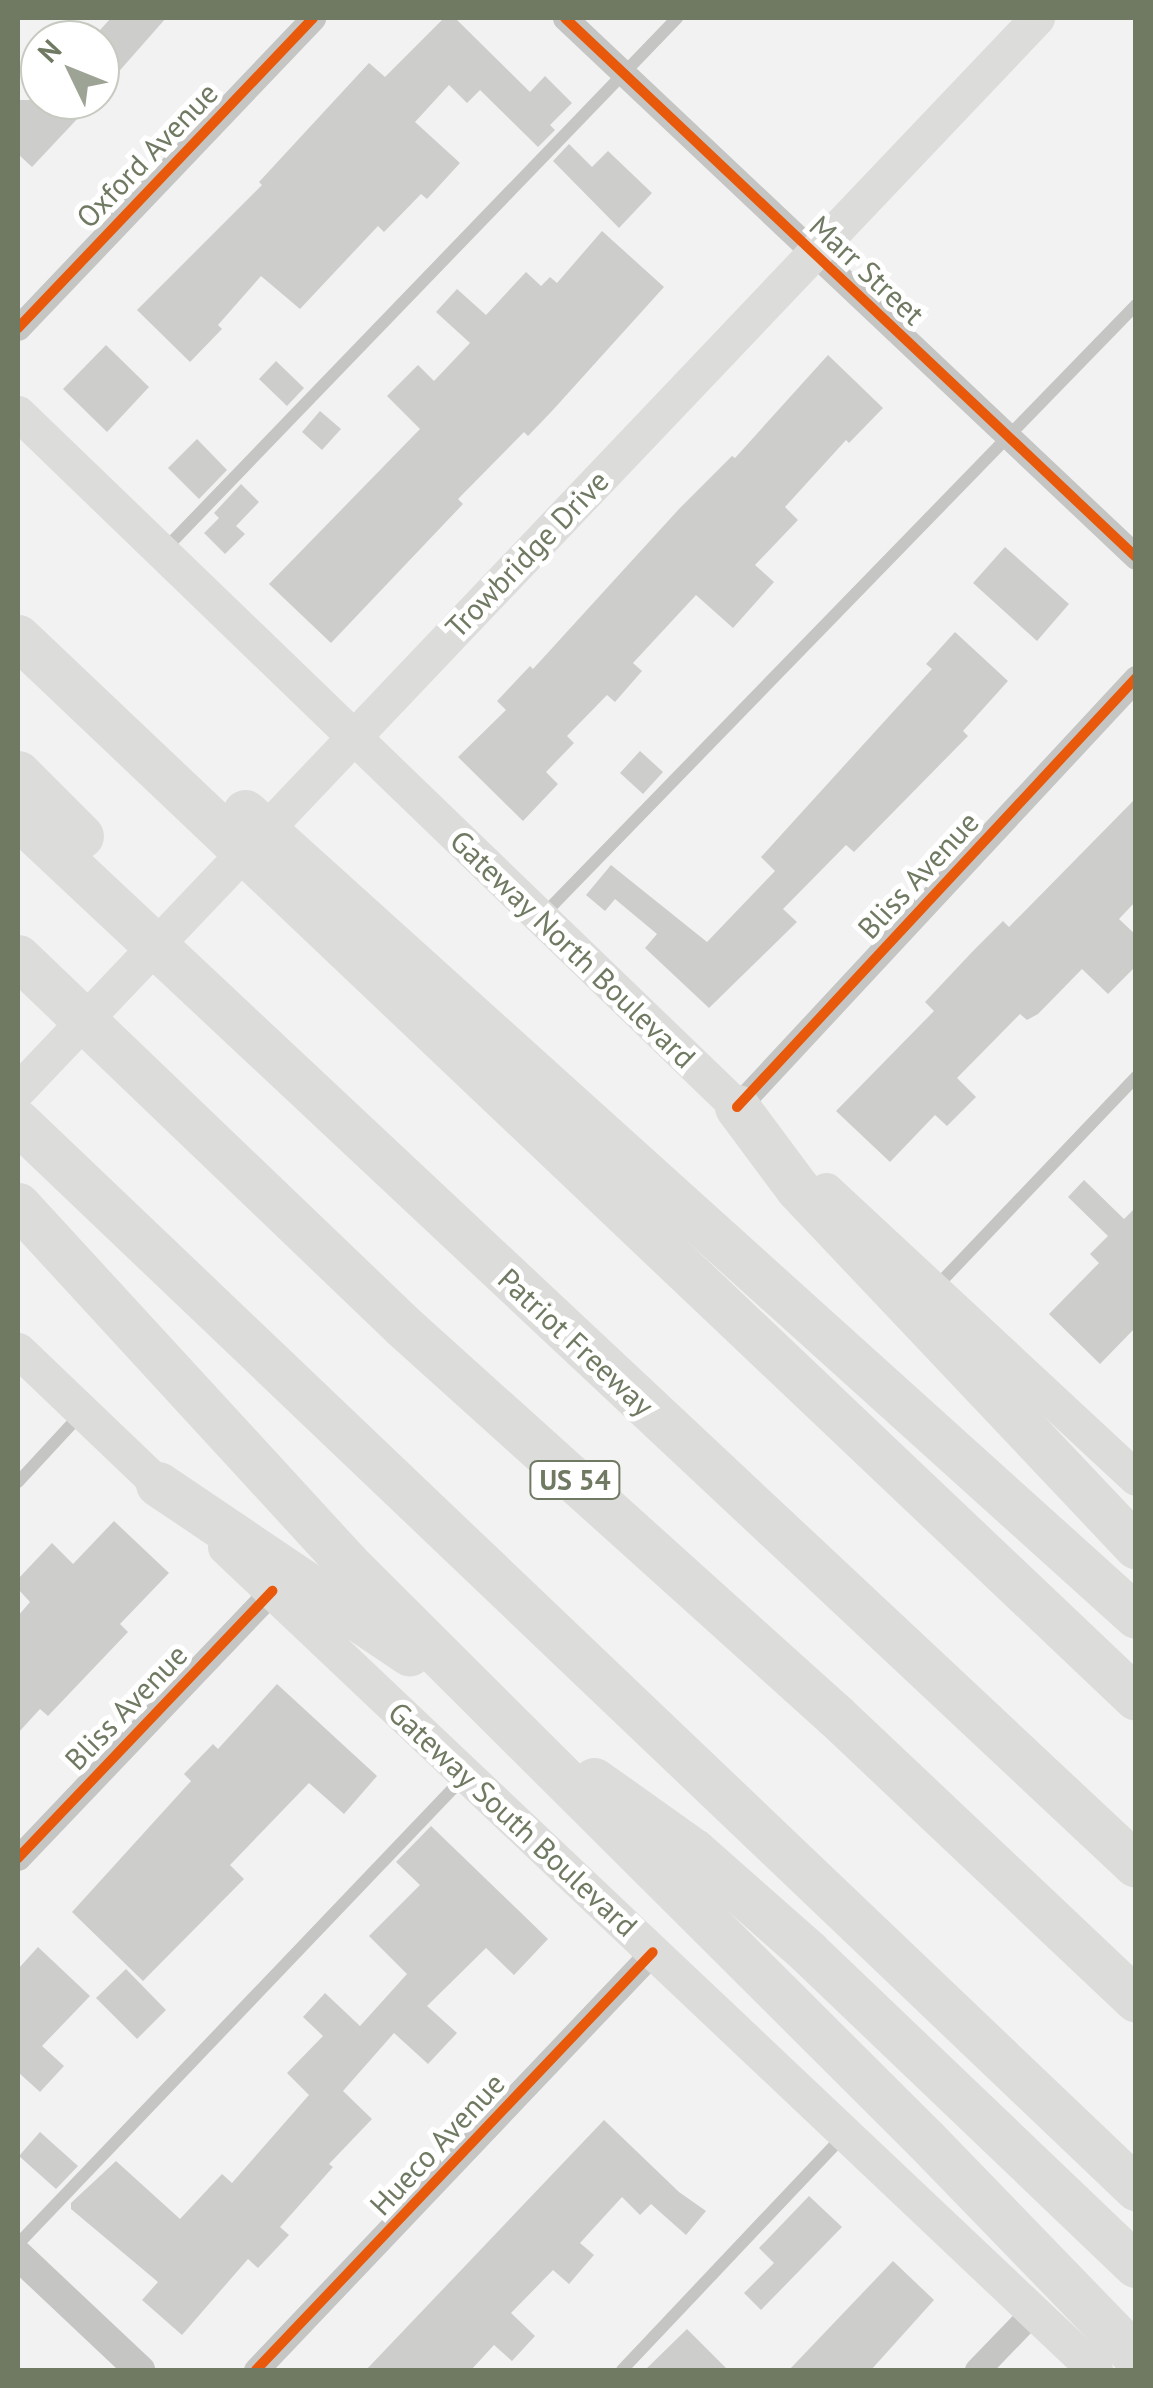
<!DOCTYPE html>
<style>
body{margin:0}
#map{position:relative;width:1153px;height:2388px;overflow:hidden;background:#f3f2f3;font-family:"PT Sans",sans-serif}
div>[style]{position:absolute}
.building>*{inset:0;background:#cdcdcc}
.service>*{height:12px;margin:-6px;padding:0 6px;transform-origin:6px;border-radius:6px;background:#c5c6c4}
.minor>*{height:25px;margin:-12.5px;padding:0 12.5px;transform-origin:12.5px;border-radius:12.5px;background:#c5c6c4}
.tertiary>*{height:30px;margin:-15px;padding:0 15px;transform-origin:15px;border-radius:15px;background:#c5c6c4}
.secondary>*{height:35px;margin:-17.5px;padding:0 17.5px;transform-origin:17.5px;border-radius:17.5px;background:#dcdcdb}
.motorway>*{height:45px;margin:-22.5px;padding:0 22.5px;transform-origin:22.5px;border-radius:22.5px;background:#dcdcdb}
.cycleway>*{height:10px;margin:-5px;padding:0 5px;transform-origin:5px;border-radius:5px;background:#e8590c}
span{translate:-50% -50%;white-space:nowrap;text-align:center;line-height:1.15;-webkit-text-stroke:10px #fff;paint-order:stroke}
.shield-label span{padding:2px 8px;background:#fff;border:2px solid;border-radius:8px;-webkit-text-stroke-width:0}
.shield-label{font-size:28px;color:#707a62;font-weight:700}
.street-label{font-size:30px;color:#707a62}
.frame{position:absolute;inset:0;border:20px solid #707a62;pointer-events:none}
.north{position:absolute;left:20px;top:20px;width:100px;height:100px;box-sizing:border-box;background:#fff;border:2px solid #c6cac0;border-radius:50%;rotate:313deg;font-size:28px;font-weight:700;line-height:40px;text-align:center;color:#707a62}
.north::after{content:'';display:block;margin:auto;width:35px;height:45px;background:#9ea495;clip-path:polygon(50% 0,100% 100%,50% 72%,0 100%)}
</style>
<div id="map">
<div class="building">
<i style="clip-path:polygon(111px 18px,166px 18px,100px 93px,100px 30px)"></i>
<i style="clip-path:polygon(444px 18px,455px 18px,530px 92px,545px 76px,572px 103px,550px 125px,555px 130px,538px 147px,480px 90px,467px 103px,449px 85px,415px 122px,460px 163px,427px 199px,421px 194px,384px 232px,378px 226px,300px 309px,261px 276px,218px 325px,222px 329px,190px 362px,137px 310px,262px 185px,259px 182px,369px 63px,385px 77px)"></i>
<i style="clip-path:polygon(18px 100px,95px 100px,32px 167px,18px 154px)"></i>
<i style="clip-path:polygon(569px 144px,592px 167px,608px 151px,652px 193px,619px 228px,553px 161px)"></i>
<i style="clip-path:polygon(602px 231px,664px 287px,552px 411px,528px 436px,524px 432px,458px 499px,463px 504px,331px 643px,269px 584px,420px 429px,387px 396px,418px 365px,434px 381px,470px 343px,436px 312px,457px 289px,486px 315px,526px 272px,541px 286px,550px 277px,557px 283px)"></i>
<i style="clip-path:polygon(106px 345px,149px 387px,107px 432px,63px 389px)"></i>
<i style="clip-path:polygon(828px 355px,883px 408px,849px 443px,846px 440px,785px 507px,798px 520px,755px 565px,774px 582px,733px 628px,696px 595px,633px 663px,642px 671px,615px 702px,607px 695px,567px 736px,574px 743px,546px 772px,558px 784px,523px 821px,458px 757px,506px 710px,497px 701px,530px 666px,533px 669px,679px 509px,732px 456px,735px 458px)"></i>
<i style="clip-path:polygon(276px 361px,304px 388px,287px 406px,259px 379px)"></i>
<i style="clip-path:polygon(320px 411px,341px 429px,322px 450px,302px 432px)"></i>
<i style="clip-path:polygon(197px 439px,227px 470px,199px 499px,168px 468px)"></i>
<i style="clip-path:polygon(241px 484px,259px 502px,236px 526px,245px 534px,225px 554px,204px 533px,219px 518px,214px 513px)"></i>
<i style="clip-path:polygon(1005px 547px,1069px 604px,1037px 641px,973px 583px)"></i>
<i style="clip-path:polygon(955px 632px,1008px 681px,963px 731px,968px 736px,854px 852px,846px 845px,783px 909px,797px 922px,709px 1008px,645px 948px,657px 934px,615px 899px,605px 911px,586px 895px,611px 865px,707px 942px,775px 871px,761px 857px,932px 669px,926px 664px)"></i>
<i style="clip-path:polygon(640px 751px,663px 772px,643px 794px,620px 773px)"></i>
<i style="clip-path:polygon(1136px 798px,1136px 901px,1119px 919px,1136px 935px,1136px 966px,1108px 994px,1082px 969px,1038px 1014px,1027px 1020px,1020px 1014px,957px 1078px,976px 1097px,947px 1126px,935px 1115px,890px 1162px,836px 1111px,934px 1011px,925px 1002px,973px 951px,1003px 921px,1009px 927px)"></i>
<i style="clip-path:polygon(1084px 1180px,1124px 1219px,1136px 1207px,1136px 1327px,1100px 1364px,1049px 1314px,1099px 1263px,1090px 1254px,1108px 1236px,1068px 1197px)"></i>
<i style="clip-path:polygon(114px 1521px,169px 1573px,120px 1624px,128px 1632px,48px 1716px,40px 1709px,18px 1733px,18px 1616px,30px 1602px,18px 1589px,18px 1579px,52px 1543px,73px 1564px)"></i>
<i style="clip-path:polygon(277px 1684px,377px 1776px,344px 1814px,309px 1783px,230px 1865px,244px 1879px,143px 1981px,72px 1912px,191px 1781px,184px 1774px,213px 1744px,218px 1749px)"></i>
<i style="clip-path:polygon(431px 1826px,548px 1939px,514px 1975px,486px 1948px,427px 2006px,457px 2033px,428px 2064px,394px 2033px,343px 2091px,372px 2119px,329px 2164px,333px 2167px,280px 2227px,289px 2235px,258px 2268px,248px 2259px,182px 2335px,142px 2300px,158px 2282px,71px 2209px,71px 2203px,116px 2161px,180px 2219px,222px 2174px,232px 2183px,309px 2095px,287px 2073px,323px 2036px,303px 2017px,325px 1993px,360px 2026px,407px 1974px,369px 1936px,420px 1885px,396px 1862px)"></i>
<i style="clip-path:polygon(38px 1947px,90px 1996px,42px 2046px,64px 2066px,40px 2092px,18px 2072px,18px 1969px)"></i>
<i style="clip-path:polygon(126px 1969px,166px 2010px,137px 2039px,96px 1998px)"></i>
<i style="clip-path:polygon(604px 2120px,679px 2192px,706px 2211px,686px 2235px,651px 2204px,640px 2215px,622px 2197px,580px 2243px,594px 2255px,569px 2284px,553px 2270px,511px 2313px,535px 2336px,512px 2361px,494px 2345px,471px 2370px,366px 2370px)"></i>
<i style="clip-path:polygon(40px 2132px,78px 2166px,56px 2189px,19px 2156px)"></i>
<i style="clip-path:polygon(809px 2196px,842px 2227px,761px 2310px,744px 2293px,774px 2263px,759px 2248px)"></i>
<i style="clip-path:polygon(893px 2261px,934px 2300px,871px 2370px,789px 2370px)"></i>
<i style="clip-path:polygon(687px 2329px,728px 2370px,645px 2370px)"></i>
</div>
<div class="service">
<i style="left:165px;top:549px;width:738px;rotate:-46.04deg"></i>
<i style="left:543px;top:915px;width:851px;rotate:-45.81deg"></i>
<i style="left:934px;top:1289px;width:293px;rotate:-46.4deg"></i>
<i style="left:18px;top:1482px;width:93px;rotate:-47.2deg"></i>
<i style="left:18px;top:2244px;width:646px;rotate:-46.32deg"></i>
<i style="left:622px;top:2370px;width:322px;rotate:-46.6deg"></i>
</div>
<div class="minor">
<i style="left:565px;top:18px;width:785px;rotate:43.35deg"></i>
<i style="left:18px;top:328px;width:428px;rotate:-46.4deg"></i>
<i style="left:737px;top:1107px;width:586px;rotate:-47.08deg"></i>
<i style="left:18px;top:1858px;width:369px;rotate:-46.4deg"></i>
<i style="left:256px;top:2370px;width:576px;rotate:-46.48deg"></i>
<i style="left:977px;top:2370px;width:79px;rotate:-46deg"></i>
</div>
<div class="tertiary">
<i style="left:18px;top:2255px;width:168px;rotate:43.3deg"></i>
</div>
<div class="secondary">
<i style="left:18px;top:413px;width:1024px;rotate:43.97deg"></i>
<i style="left:18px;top:1090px;width:1479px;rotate:-46.45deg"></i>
<i style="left:826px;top:1190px;width:423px;rotate:42.9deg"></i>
<i style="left:18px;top:1350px;width:219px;rotate:43.7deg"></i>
<i style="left:225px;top:1547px;width:1198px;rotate:43.41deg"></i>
</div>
<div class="motorway">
<i style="left:18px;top:637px;width:1541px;rotate:43.5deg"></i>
<i style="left:18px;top:773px;width:89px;rotate:45deg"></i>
<i style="left:245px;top:812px;width:1200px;rotate:42.06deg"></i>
<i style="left:18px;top:817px;width:1532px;rotate:43.15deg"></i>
<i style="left:18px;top:957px;width:533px;rotate:43.78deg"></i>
<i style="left:403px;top:1326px;width:583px;rotate:42.01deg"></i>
<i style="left:836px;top:1716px;width:413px;rotate:43.4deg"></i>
<i style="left:737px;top:1107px;width:102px;rotate:53.4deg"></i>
<i style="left:798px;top:1189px;width:492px;rotate:46.6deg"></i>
<i style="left:18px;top:1122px;width:1545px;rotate:43.64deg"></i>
<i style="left:18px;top:1205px;width:486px;rotate:47.4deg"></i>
<i style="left:347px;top:1563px;width:817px;rotate:44.9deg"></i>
<i style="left:926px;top:2140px;width:302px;rotate:45.9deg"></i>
<i style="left:158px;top:1484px;width:303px;rotate:34deg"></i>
<i style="left:594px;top:1780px;width:123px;rotate:35.4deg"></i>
<i style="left:694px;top:1851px;width:152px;rotate:41.5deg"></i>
<i style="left:808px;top:1952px;width:453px;rotate:43.7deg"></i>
</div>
<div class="cycleway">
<i style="left:565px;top:18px;width:785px;rotate:43.35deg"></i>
<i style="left:18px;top:328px;width:428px;rotate:-46.4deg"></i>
<i style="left:737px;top:1107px;width:586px;rotate:-47.08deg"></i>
<i style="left:18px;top:1858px;width:369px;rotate:-46.4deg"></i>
<i style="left:256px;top:2370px;width:576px;rotate:-46.48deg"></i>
</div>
<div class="shield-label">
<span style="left:575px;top:1480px">US 54</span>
</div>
<div class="street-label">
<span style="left:147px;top:155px;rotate:-46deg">Oxford Avenue</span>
<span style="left:867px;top:270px;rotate:43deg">Marr Street</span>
<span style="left:527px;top:554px;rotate:-46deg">Trowbridge Drive</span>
<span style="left:918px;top:875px;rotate:-47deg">Bliss Avenue</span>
<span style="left:573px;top:949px;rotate:44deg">Gateway North Boulevard</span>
<span style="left:576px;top:1342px;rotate:43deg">Patriot Freeway</span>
<span style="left:126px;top:1707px;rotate:-46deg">Bliss Avenue</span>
<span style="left:513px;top:1819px;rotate:43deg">Gateway South Boulevard</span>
<span style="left:437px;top:2144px;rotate:-47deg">Hueco Avenue</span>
</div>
<div class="frame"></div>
<div class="north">N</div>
</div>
